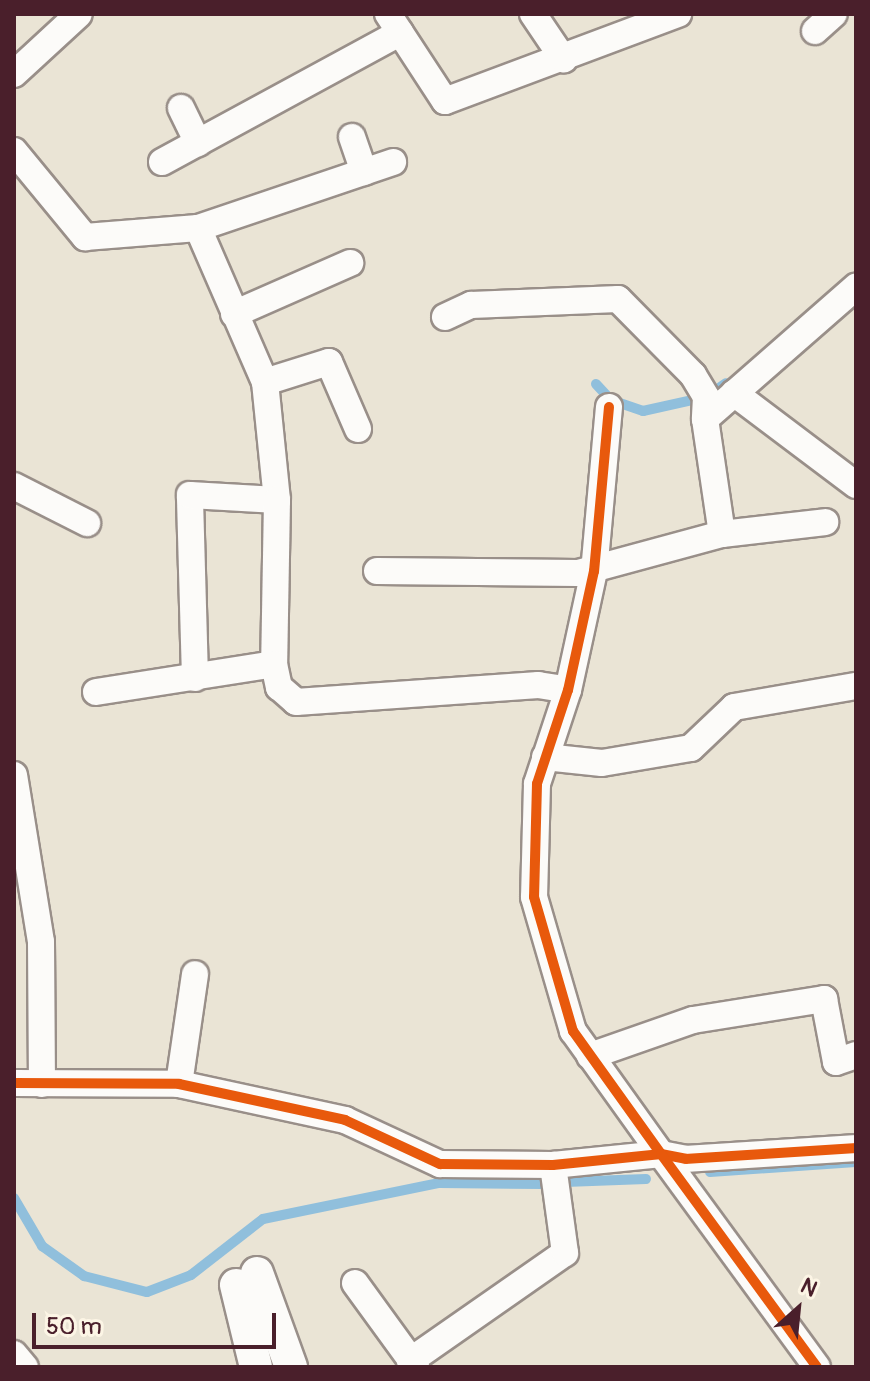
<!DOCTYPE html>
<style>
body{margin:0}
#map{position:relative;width:870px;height:1381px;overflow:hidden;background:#eae4d5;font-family:Pangolin,sans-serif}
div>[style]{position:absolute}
.stream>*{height:10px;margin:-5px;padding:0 5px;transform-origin:5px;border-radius:5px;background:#90bfdc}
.roads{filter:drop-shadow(2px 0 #998f89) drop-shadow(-2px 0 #998f89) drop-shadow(0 2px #998f89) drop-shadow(0 -2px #998f89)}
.minor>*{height:26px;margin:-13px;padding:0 13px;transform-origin:13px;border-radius:13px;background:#fcfbf9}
.tertiary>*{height:32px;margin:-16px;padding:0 16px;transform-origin:16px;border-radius:16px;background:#fcfbf9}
.cycleway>*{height:10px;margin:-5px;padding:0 5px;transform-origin:5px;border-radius:5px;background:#e8590c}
span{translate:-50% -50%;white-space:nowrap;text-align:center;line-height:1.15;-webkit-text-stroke:6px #fcf5e5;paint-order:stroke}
.frame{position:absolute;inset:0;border:16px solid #4a1f2b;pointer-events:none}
.north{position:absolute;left:758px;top:1269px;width:80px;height:80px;-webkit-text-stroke:6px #fcf5e5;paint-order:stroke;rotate:27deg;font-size:22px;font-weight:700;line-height:32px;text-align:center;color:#4a1f2b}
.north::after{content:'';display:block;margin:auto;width:28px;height:36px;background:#4a1f2b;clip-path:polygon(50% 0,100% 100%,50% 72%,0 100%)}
.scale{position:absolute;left:32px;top:1313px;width:244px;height:36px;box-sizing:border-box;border:4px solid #4a1f2b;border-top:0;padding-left:10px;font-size:24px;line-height:28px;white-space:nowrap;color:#4a1f2b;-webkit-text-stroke:6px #fcf5e5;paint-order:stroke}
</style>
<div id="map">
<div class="stream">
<i style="left:596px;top:384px;width:22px;rotate:47deg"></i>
<i style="left:611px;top:400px;width:34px;rotate:19deg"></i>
<i style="left:643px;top:411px;width:65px;rotate:-12.5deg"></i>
<i style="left:706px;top:397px;width:24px;rotate:-35deg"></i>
<i style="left:710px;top:1172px;width:146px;rotate:-3.9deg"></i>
<i style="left:565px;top:1182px;width:81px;rotate:-2.1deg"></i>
<i style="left:14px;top:1198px;width:56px;rotate:59.7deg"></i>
<i style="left:42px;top:1246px;width:52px;rotate:35.5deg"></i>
<i style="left:84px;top:1276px;width:65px;rotate:14.3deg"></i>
<i style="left:147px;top:1292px;width:47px;rotate:-21.1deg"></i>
<i style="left:191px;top:1275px;width:91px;rotate:-37.9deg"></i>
<i style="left:263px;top:1219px;width:180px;rotate:-11.6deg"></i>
<i style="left:439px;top:1183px;width:104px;rotate:0.6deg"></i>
</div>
<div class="roads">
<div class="minor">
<i style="left:388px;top:14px;width:104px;rotate:56.8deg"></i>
<i style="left:445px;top:101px;width:249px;rotate:-20.5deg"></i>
<i style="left:533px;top:14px;width:55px;rotate:56deg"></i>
<i style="left:815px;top:31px;width:25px;rotate:-42deg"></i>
<i style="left:14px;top:74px;width:88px;rotate:-42.7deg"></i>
<i style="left:181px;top:108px;width:39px;rotate:64deg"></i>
<i style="left:352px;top:137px;width:37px;rotate:71deg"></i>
<i style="left:14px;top:151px;width:112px;rotate:50.5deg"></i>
<i style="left:85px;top:237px;width:113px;rotate:-4.6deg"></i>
<i style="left:198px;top:228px;width:206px;rotate:-18.7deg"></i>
<i style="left:162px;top:162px;width:271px;rotate:-28.5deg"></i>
<i style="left:198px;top:228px;width:168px;rotate:66.5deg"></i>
<i style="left:265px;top:382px;width:67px;rotate:-17.4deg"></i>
<i style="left:329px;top:362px;width:73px;rotate:66.6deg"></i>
<i style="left:234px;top:314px;width:127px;rotate:-23.7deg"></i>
<i style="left:445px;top:317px;width:29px;rotate:-25deg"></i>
<i style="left:471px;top:305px;width:147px;rotate:-2.3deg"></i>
<i style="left:618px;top:299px;width:107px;rotate:45.4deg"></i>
<i style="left:693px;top:375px;width:26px;rotate:59deg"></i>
<i style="left:706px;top:397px;width:22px;rotate:93deg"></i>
<i style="left:265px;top:382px;width:119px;rotate:84.2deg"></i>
<i style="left:734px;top:393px;width:153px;rotate:37deg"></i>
<i style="left:609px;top:407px;width:165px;rotate:95.2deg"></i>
<i style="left:594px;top:571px;width:122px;rotate:102.3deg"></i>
<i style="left:568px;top:690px;width:99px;rotate:108.3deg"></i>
<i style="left:537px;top:784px;width:113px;rotate:91.5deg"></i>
<i style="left:534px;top:897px;width:140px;rotate:73.8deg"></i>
<i style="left:573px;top:1031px;width:151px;rotate:54.4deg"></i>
<i style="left:661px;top:1154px;width:25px;rotate:11deg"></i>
<i style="left:686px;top:1159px;width:170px;rotate:-3.7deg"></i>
<i style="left:14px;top:486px;width:82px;rotate:26.9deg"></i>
<i style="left:722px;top:534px;width:116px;rotate:-98.4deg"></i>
<i style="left:705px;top:419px;width:201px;rotate:-41.2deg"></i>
<i style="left:377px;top:571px;width:201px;rotate:0.6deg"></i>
<i style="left:578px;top:573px;width:149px;rotate:-15.2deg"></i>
<i style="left:722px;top:534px;width:104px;rotate:-6.6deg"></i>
<i style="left:195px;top:678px;width:183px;rotate:-91.6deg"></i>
<i style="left:190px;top:495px;width:87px;rotate:3.3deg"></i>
<i style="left:277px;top:500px;width:164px;rotate:91deg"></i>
<i style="left:96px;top:692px;width:180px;rotate:-8.9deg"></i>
<i style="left:274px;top:664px;width:24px;rotate:78deg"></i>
<i style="left:279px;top:687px;width:23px;rotate:41deg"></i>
<i style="left:296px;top:702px;width:243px;rotate:-4deg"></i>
<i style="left:538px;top:685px;width:30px;rotate:9deg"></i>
<i style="left:545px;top:757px;width:57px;rotate:6deg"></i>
<i style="left:602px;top:763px;width:90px;rotate:-9.6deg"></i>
<i style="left:691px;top:748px;width:59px;rotate:-43.6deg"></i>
<i style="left:734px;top:707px;width:124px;rotate:-9.8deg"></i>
<i style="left:14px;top:775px;width:169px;rotate:80.8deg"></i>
<i style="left:41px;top:942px;width:142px;rotate:89.6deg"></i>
<i style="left:590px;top:1056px;width:109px;rotate:-19.3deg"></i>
<i style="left:693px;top:1020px;width:133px;rotate:-9.1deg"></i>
<i style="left:824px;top:999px;width:64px;rotate:79.2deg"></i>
<i style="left:836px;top:1062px;width:21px;rotate:-19deg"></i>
<i style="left:14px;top:1083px;width:165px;rotate:0.3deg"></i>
<i style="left:179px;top:1084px;width:170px;rotate:12.2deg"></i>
<i style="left:345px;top:1120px;width:105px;rotate:24.9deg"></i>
<i style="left:440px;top:1164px;width:113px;rotate:0.5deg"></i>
<i style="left:553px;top:1165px;width:109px;rotate:-5.8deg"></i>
<i style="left:661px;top:1154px;width:264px;rotate:53.8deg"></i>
<i style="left:179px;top:1084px;width:111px;rotate:-81.7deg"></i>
<i style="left:355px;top:1283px;width:104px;rotate:54deg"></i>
<i style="left:14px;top:1354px;width:17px;rotate:50deg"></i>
<i style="left:410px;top:1361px;width:189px;rotate:-34.9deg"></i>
<i style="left:565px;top:1253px;width:89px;rotate:-97.8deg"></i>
</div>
<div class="tertiary">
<i style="left:257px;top:1273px;width:100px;rotate:70.1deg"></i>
<i style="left:236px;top:1285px;width:84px;rotate:76.3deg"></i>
</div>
</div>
<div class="cycleway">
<i style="left:609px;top:407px;width:165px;rotate:95.2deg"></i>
<i style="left:594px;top:571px;width:122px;rotate:102.3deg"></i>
<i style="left:568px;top:690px;width:99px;rotate:108.3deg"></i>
<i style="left:537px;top:784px;width:113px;rotate:91.5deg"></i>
<i style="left:534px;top:897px;width:140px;rotate:73.8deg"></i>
<i style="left:573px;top:1031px;width:151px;rotate:54.4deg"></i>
<i style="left:661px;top:1154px;width:25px;rotate:11deg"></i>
<i style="left:686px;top:1159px;width:170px;rotate:-3.7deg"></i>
<i style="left:14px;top:1083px;width:165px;rotate:0.3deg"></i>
<i style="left:179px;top:1084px;width:170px;rotate:12.2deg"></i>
<i style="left:345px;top:1120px;width:105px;rotate:24.9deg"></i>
<i style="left:440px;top:1164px;width:113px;rotate:0.5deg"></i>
<i style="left:553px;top:1165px;width:109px;rotate:-5.8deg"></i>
<i style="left:661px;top:1154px;width:264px;rotate:53.8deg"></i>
</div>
<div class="frame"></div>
<div class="north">N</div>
<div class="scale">50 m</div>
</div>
